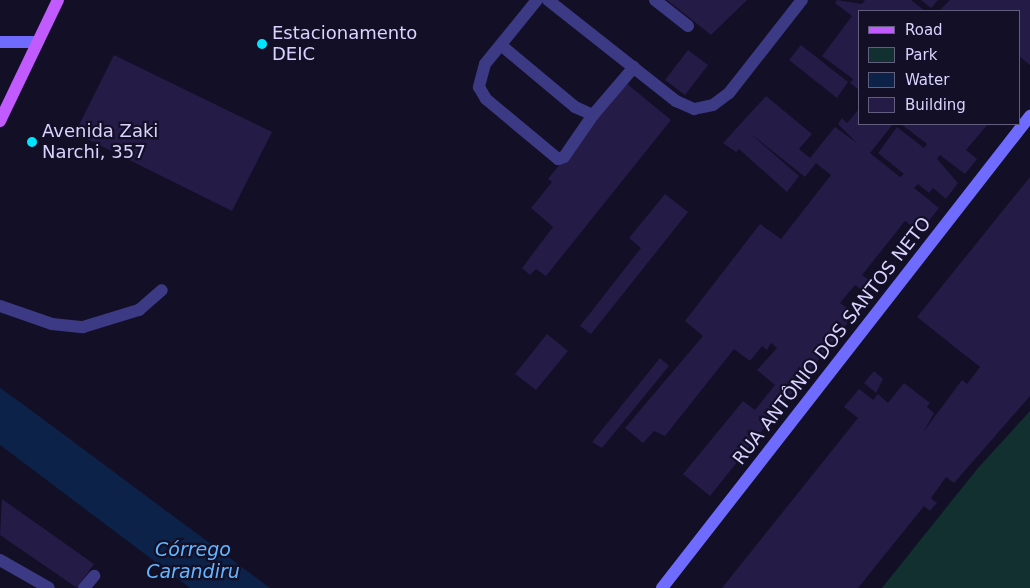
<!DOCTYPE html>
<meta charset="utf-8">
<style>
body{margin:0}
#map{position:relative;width:1030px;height:588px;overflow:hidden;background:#130f26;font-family:"DejaVu Sans",sans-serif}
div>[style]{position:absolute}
.green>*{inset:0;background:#12302f}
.water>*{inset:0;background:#0c2248}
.building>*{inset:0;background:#241b47}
.lane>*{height:12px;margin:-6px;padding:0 6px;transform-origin:6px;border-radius:6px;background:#3d3a85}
.street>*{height:12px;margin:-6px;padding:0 6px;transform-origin:6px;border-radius:6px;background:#3d3a85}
.secondary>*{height:12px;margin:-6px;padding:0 6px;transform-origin:6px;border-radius:6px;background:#6f6bff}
.primary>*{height:12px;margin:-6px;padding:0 6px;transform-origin:6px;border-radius:6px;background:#c25bff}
.dots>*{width:14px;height:14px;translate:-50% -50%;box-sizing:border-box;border:2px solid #130f26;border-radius:50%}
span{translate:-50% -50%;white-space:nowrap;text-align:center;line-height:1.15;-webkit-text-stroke:4.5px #130f26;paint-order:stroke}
.poi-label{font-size:18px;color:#d9d4ff}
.left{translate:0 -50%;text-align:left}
.street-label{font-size:18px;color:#d9d4ff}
.water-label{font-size:19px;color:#62b6ff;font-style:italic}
.legend{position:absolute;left:858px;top:10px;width:162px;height:115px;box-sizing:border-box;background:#130f26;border:1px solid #625e7d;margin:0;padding:6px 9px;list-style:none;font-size:15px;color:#d9d4ff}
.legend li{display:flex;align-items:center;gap:10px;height:25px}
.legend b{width:25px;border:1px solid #625e7d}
</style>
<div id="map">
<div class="green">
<i style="clip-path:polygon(1030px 411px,1030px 588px,882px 588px,978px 468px)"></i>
</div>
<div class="water">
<i style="clip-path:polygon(0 388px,20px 402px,270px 588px,190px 588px,0 445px)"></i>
</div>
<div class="building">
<i style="clip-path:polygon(667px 0,747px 0,711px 35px)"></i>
<i style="clip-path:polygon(837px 0,862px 4px,865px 0,911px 0,925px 11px,859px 11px,859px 90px,850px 83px,853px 79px,822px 56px,852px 16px,835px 3px)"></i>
<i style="clip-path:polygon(921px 0,938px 0,931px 8px)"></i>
<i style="clip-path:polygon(950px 0,1030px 0,1030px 65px,1019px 56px,1019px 11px,939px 11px)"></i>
<i style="clip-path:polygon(801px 45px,848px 82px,837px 98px,789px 60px)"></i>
<i style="clip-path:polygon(688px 50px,708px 65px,685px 95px,665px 80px)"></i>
<i style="clip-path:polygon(114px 55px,272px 132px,232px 211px,75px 133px)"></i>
<i style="clip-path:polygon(626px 83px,671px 120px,546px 276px,536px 269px,530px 275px,522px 268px,553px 227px,531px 208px,552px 182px,548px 179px)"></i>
<i style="clip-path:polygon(766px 96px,812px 134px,799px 149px,810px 158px,835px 127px,857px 143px,838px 124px,842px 118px,847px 123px,859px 109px,859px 124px,893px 124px,870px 153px,900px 177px,904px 174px,878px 153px,897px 127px,924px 148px,927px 144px,901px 124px,988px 124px,966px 150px,977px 159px,965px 174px,940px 155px,937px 159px,958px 183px,946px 199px,933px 188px,929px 193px,918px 184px,914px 188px,939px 208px,920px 232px,905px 221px,862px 275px,869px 280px,861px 289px,855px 285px,840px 303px,855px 314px,710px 496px,683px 474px,743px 401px,755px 410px,775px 385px,757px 370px,777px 348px,771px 343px,767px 350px,762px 346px,750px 361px,734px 349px,665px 436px,654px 431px,643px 443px,625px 428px,703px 336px,685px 321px,760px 224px,781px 239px,831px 175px,816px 163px,805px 177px,751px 134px,799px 176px,787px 192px,739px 149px,736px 152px,723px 143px)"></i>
<i style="clip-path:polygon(1030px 177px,1030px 396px,954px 483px,946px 477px,931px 498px,937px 503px,934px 506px,930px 511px,924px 506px,858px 588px,722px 588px,858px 418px,844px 407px,859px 389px,873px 400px,878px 394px,888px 403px,904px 383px,930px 403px,927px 407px,934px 413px,924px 431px,962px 380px,967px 384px,980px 367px,917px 317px)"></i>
<i style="clip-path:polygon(665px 194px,688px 212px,591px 334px,580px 326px,641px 248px,629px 238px)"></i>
<i style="clip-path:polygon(547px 334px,568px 351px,536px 390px,515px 374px)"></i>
<i style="clip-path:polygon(660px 358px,669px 366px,602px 448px,592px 442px)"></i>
<i style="clip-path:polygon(874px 371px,883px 379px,876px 393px,864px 383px)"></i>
<i style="clip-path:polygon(2px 499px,94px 564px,77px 588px,0 535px)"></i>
</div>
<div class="lane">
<i style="left:537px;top:0;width:82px;rotate:129.1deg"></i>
<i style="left:485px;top:64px;width:24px;rotate:105deg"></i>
<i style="left:479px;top:87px;width:14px;rotate:60deg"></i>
<i style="left:486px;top:99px;width:94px;rotate:39.8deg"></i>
<i style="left:558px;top:159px;width:6px;rotate:-18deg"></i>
<i style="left:564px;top:157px;width:51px;rotate:-55.4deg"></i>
<i style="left:655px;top:0;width:42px;rotate:38.2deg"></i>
<i style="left:502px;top:46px;width:95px;rotate:39.9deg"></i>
<i style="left:575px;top:107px;width:20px;rotate:24deg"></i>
<i style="left:593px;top:115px;width:63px;rotate:-49.5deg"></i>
<i style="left:0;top:306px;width:55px;rotate:19.1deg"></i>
<i style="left:52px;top:324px;width:31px;rotate:6deg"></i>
<i style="left:83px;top:327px;width:59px;rotate:-16.9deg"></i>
<i style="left:139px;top:310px;width:30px;rotate:-41deg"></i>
</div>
<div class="street">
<i style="left:548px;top:0;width:163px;rotate:38.3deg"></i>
<i style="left:676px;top:101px;width:20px;rotate:24deg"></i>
<i style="left:694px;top:109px;width:19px;rotate:-12deg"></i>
<i style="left:713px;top:105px;width:20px;rotate:-37deg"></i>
<i style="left:729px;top:93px;width:118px;rotate:-51.9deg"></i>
<i style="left:0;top:560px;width:56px;rotate:29.7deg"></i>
<i style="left:84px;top:588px;width:16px;rotate:-50deg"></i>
</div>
<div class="secondary">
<i style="left:0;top:42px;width:34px"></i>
<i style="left:662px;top:588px;width:599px;rotate:-52.06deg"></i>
</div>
<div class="primary">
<i style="left:0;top:121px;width:134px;rotate:-64.4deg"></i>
</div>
<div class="dots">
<i style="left:262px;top:44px;background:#00e5ff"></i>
<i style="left:32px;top:142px;background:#00e5ff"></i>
</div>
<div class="poi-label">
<span class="left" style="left:272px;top:44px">Estacionamento<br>DEIC</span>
<span class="left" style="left:42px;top:142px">Avenida Zaki<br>Narchi, 357</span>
</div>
<div class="street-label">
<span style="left:832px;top:341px;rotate:-52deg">RUA ANTÔNIO DOS SANTOS NETO</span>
</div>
<div class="water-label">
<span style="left:193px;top:561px">Córrego<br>Carandiru</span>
</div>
<ul class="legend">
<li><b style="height:6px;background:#c25bff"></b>Road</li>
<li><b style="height:14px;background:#12302f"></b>Park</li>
<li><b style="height:14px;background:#0c2248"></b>Water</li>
<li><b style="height:14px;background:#241b47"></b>Building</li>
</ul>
</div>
